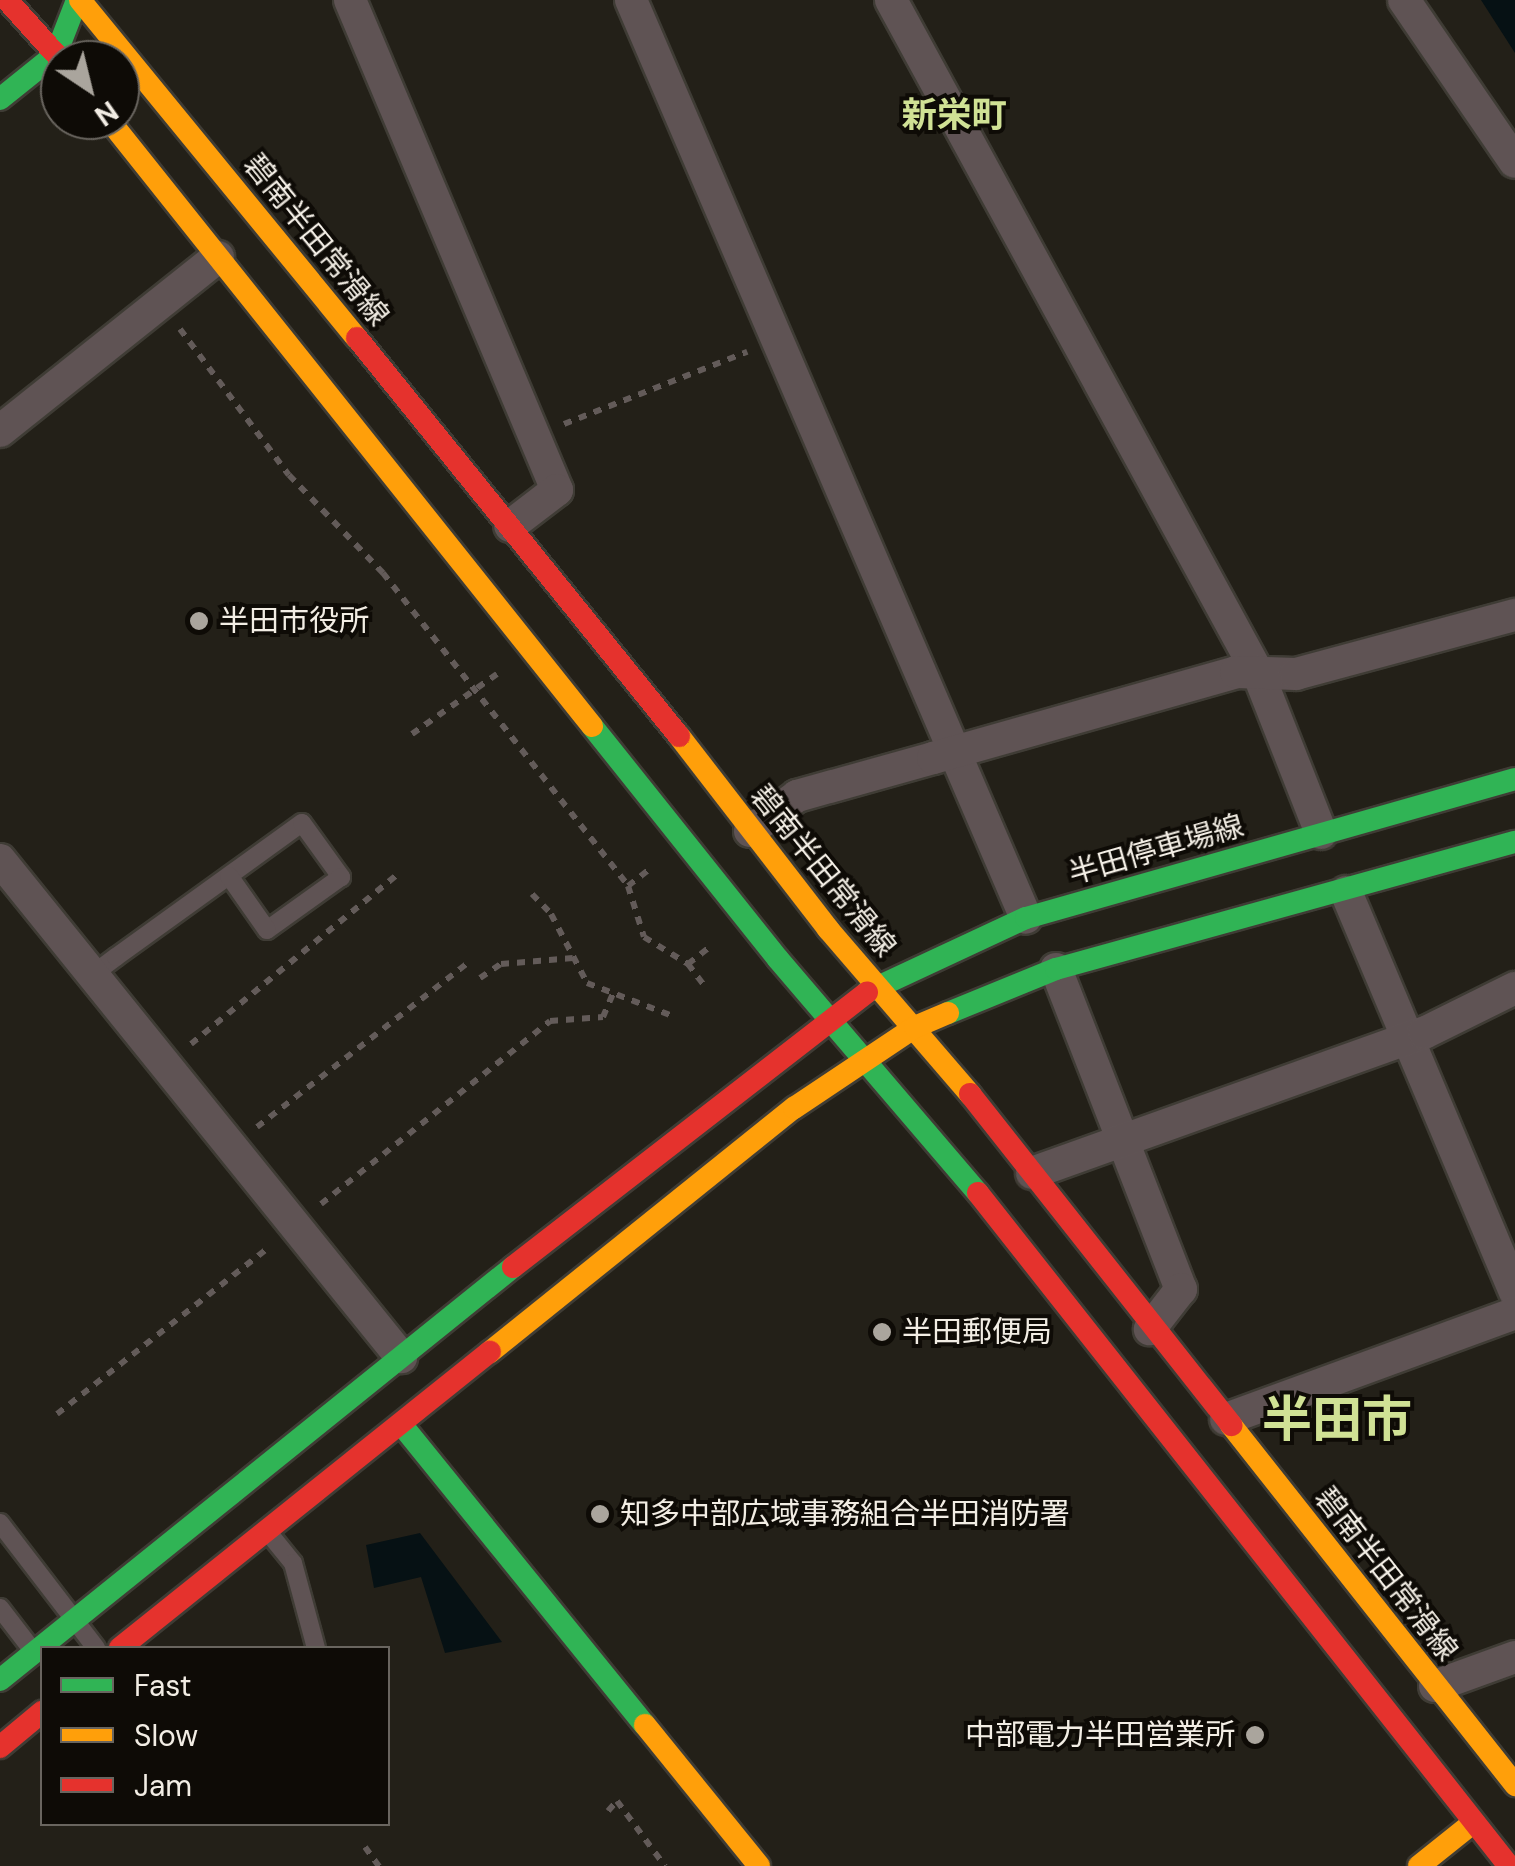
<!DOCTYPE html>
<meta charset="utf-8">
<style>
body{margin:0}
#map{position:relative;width:1515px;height:1866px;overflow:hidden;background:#232018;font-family:"DM Sans","Noto Sans JP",sans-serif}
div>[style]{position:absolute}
.water>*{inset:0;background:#061114}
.path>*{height:6px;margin-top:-3px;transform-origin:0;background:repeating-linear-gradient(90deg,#635b59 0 8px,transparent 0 16px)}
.roads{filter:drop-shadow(2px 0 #3f3c35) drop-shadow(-2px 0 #3f3c35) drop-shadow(0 2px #3f3c35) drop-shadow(0 -2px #3f3c35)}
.lane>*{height:18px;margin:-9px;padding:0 9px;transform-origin:9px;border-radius:9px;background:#5f5354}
.street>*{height:32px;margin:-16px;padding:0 16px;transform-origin:16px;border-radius:16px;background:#5f5354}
.fast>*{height:22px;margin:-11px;padding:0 11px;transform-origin:11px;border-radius:11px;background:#30b455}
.slow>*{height:22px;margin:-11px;padding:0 11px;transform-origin:11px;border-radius:11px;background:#ff9f0a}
.jam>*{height:22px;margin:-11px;padding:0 11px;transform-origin:11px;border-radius:11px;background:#e5322d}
.dots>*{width:28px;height:28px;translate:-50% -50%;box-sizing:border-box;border:5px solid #0e0b06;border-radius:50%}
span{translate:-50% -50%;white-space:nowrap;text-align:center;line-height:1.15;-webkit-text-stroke:8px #0e0b06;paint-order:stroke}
.street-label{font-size:30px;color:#f2ede4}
.poi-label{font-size:30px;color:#f2ede4}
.left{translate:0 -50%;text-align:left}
.right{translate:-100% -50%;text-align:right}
.quarter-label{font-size:35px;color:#d0e195;font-weight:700}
.town-label{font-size:50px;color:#d0e195;font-weight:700}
.legend{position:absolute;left:40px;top:1646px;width:350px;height:180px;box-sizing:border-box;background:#0e0b06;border:2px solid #69655f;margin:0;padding:12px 18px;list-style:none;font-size:30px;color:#f2ede4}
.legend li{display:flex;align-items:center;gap:20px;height:50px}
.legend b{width:50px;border:2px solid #69655f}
.north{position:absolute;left:40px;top:40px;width:100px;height:100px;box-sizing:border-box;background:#0e0b06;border:2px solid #69655f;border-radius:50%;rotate:145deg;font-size:28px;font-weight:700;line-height:40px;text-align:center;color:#f2ede4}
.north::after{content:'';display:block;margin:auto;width:35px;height:45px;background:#aaa59d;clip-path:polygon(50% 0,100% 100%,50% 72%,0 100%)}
</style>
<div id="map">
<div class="water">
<i style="clip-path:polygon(1481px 0,1515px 0,1515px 53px)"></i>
<i style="clip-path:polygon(420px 1533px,502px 1642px,445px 1653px,421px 1577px,374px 1588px,366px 1545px)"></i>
</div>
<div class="path">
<i style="left:180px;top:329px;width:182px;rotate:53.3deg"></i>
<i style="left:289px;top:475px;width:136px;rotate:46.2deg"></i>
<i style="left:383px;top:573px;width:397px;rotate:51.9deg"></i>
<i style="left:628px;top:886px;width:53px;rotate:72.6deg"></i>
<i style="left:644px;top:937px;width:52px;rotate:31.5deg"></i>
<i style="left:688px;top:964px;width:31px;rotate:53deg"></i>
<i style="left:564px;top:424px;width:197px;rotate:-21.5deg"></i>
<i style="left:412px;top:734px;width:104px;rotate:-35.2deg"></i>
<i style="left:628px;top:886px;width:29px;rotate:-38deg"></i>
<i style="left:532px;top:894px;width:28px;rotate:46deg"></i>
<i style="left:551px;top:914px;width:78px;rotate:62.4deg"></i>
<i style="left:587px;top:983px;width:94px;rotate:21.1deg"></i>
<i style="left:688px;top:964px;width:31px;rotate:-38deg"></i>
<i style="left:480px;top:978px;width:25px;rotate:-34deg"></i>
<i style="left:501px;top:964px;width:72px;rotate:-4.8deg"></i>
<i style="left:191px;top:1044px;width:268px;rotate:-39.4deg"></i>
<i style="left:257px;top:1127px;width:269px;rotate:-37.9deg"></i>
<i style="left:321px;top:1204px;width:293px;rotate:-38.6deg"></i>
<i style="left:550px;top:1021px;width:53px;rotate:-4.3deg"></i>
<i style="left:603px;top:1017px;width:25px;rotate:-67deg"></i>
<i style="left:57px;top:1414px;width:270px;rotate:-38.2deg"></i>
<i style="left:608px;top:1811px;width:13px;rotate:-48deg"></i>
<i style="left:617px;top:1801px;width:81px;rotate:53.6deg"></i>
<i style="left:365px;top:1847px;width:24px;rotate:54deg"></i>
</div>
<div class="roads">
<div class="lane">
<i style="left:92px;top:975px;width:30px;rotate:-37deg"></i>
<i style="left:116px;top:957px;width:229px;rotate:-35.8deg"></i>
<i style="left:302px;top:823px;width:67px;rotate:54.2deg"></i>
<i style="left:341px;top:877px;width:91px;rotate:144.4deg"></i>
<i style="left:267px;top:930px;width:66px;rotate:-125.1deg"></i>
<i style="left:0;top:1523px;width:158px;rotate:52.5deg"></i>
<i style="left:267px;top:1531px;width:41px;rotate:50.9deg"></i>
<i style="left:293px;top:1563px;width:88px;rotate:74.9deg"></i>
<i style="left:0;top:1608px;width:54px;rotate:52.5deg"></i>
</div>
<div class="street">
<i style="left:350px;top:0;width:532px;rotate:67.1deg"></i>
<i style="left:557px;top:490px;width:59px;rotate:142.5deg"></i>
<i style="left:631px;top:0;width:999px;rotate:66.72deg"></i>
<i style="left:891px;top:0;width:767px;rotate:61.4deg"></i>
<i style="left:1258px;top:673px;width:172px;rotate:68.5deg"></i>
<i style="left:1404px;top:0;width:196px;rotate:55.6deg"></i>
<i style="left:0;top:431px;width:279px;rotate:-38.6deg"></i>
<i style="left:750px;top:831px;width:59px;rotate:-36.7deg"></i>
<i style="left:797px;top:796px;width:141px;rotate:-15.6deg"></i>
<i style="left:933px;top:758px;width:315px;rotate:-15.8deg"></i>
<i style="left:1236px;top:672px;width:60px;rotate:1.9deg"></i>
<i style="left:1296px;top:674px;width:227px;rotate:-15.1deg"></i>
<i style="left:0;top:860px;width:639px;rotate:51.1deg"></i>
<i style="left:1346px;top:892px;width:434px;rotate:67.1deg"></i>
<i style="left:1056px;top:969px;width:344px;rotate:68.7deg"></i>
<i style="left:1181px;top:1289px;width:51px;rotate:127.8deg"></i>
<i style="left:1032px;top:1173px;width:416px;rotate:-19.7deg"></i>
<i style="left:1424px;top:1033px;width:102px;rotate:-26.3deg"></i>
<i style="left:1226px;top:1419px;width:308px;rotate:-20.1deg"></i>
<i style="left:1435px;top:1686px;width:85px;rotate:-19.9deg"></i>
</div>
<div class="fast">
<i style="left:0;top:99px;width:72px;rotate:-38.8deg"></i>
<i style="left:56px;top:54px;width:58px;rotate:-68.7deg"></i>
<i style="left:592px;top:726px;width:298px;rotate:51.4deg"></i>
<i style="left:778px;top:959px;width:308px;rotate:49.5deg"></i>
<i style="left:867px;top:992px;width:175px;rotate:-25deg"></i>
<i style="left:1026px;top:918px;width:508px;rotate:-15.87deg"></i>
<i style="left:948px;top:1013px;width:117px;rotate:-22.2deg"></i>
<i style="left:1056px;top:969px;width:476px;rotate:-15.5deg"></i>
<i style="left:401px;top:1424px;width:387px;rotate:51deg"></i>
<i style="left:0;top:1680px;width:659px;rotate:-38.84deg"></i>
</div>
<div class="slow">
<i style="left:80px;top:0;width:437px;rotate:50.7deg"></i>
<i style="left:109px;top:120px;width:775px;rotate:51.44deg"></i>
<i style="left:679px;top:736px;width:244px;rotate:52.3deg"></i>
<i style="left:828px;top:929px;width:218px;rotate:49.3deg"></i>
<i style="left:490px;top:1352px;width:390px;rotate:-38.8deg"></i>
<i style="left:794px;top:1108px;width:146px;rotate:-33.8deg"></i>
<i style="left:915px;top:1027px;width:36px;rotate:-23deg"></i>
<i style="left:1231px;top:1425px;width:459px;rotate:51.7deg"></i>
<i style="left:645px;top:1725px;width:181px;rotate:51deg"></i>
<i style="left:1419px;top:1866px;width:70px;rotate:-38.7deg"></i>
</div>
<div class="jam">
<i style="left:7px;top:0;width:81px;rotate:48deg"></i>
<i style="left:357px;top:338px;width:512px;rotate:51.03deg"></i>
<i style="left:970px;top:1094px;width:422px;rotate:51.7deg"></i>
<i style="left:978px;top:1193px;width:857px;rotate:51.73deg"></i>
<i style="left:513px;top:1267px;width:448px;rotate:-37.8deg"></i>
<i style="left:120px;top:1648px;width:474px;rotate:-38.7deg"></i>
<i style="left:0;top:1747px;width:55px;rotate:-39.8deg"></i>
</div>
</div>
<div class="dots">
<i style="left:199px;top:621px;background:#aaa59d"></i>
<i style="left:882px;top:1332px;background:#aaa59d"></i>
<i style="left:600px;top:1514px;background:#aaa59d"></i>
<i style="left:1255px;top:1735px;background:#aaa59d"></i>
</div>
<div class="street-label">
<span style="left:316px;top:240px;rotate:51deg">碧南半田常滑線</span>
<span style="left:1156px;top:850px;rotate:-16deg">半田停車場線</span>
<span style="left:823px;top:871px;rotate:51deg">碧南半田常滑線</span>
<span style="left:1386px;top:1574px;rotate:52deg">碧南半田常滑線</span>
</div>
<div class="poi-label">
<span class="left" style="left:219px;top:621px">半田市役所</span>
<span class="left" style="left:902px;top:1332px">半田郵便局</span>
<span class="left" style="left:620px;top:1514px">知多中部広域事務組合半田消防署</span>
<span class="right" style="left:1235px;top:1735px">中部電力半田営業所</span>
</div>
<div class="quarter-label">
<span style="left:954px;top:115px">新栄町</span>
</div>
<div class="town-label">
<span style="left:1337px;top:1421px">半田市</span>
</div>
<ul class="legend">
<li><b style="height:12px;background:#30b455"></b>Fast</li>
<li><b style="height:12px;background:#ff9f0a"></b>Slow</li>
<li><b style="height:12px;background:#e5322d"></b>Jam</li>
</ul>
<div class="north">N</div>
</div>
